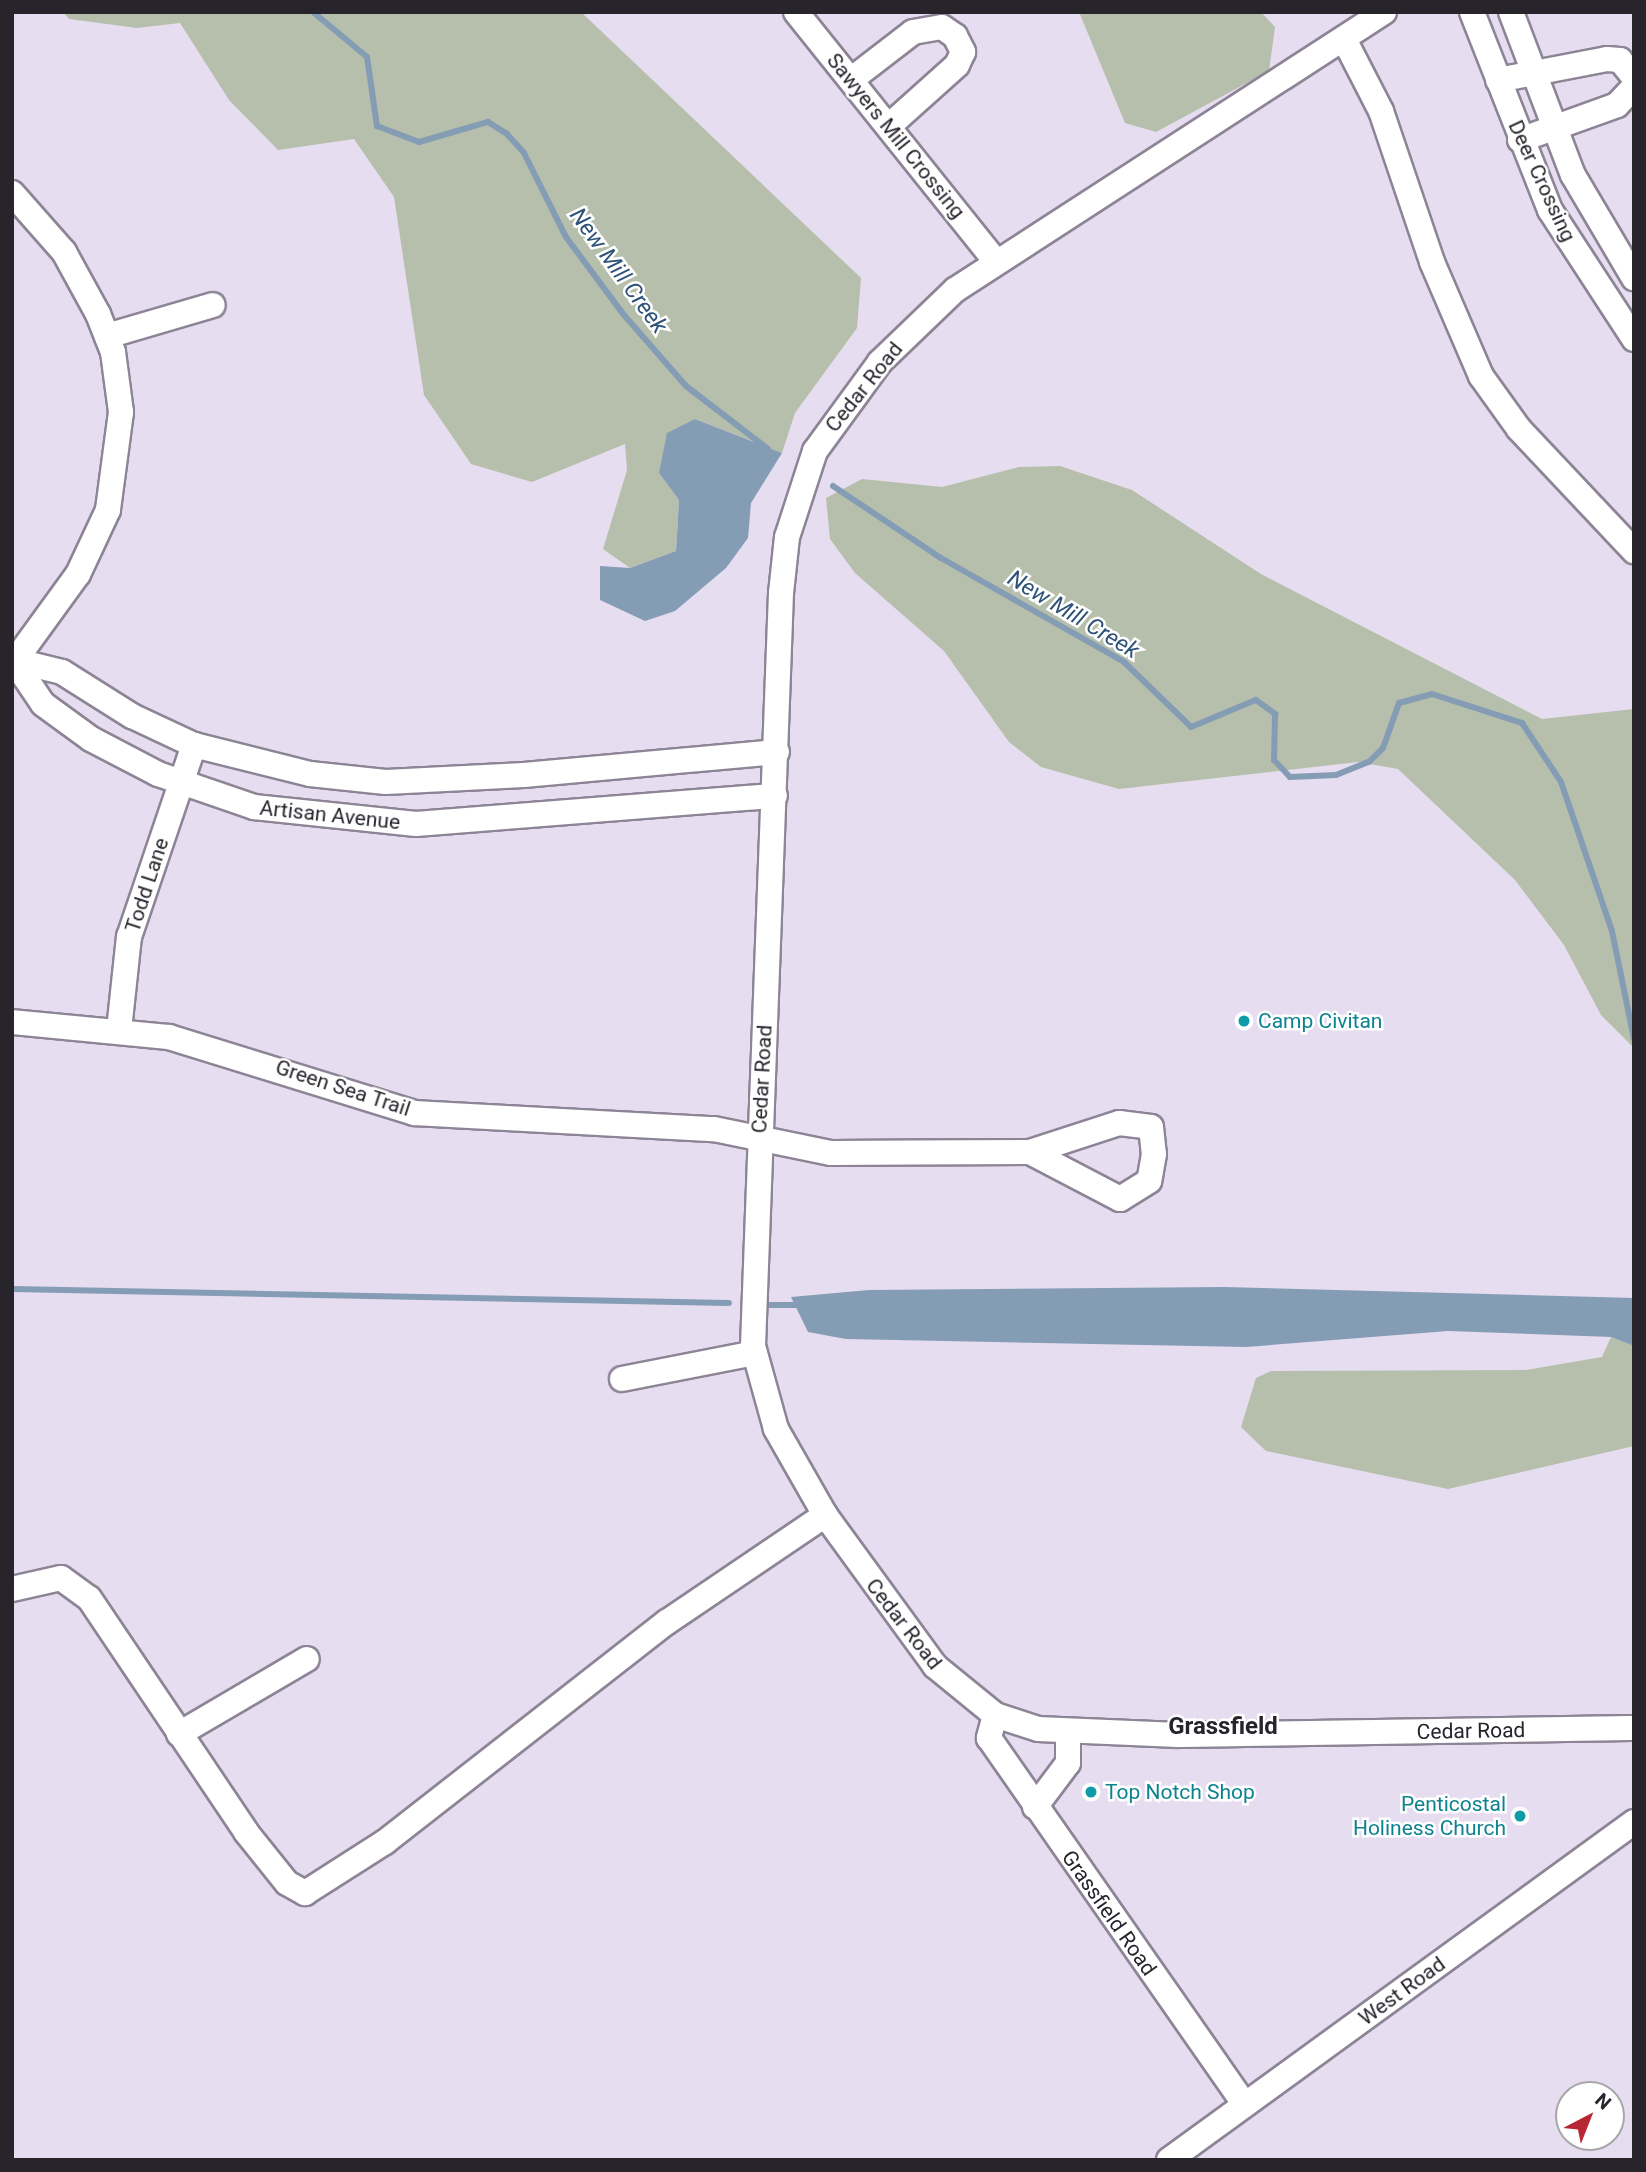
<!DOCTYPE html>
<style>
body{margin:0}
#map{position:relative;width:1646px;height:2172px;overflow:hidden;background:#e6ddf0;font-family:Roboto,sans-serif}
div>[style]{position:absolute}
.green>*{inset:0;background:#b6bfab}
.water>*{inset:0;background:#859cb5}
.stream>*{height:6px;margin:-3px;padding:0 3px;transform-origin:3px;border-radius:3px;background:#859cb5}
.roads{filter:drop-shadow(2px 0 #8d8596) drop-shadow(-2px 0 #8d8596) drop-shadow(0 2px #8d8596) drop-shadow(0 -2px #8d8596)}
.minor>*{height:24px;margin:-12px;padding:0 12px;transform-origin:12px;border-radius:12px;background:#fff}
.dots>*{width:19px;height:19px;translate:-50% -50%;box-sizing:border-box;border:4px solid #fff;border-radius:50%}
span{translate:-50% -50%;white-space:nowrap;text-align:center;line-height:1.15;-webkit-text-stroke:5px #fff;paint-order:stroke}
.street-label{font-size:21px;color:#27242b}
.culture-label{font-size:21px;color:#0d838f}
.left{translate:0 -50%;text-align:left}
.right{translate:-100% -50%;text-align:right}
.water-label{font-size:23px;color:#2e5278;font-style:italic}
.quarter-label{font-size:24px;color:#27242b;font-weight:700}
.frame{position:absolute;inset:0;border:14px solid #27242b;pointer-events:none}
.north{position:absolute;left:1555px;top:2081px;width:70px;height:70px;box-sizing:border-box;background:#fff;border:2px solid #a9a7aa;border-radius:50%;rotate:42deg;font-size:19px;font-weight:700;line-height:28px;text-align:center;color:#27242b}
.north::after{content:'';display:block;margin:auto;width:24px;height:32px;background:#b82834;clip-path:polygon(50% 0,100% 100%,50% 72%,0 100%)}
</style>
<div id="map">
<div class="green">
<i style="clip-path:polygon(63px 12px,581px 12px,861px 278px,857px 328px,795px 413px,782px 453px,695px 419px,659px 473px,679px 500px,676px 551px,630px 568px,603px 549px,627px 470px,625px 444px,532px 482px,471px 464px,424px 395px,394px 197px,354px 139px,278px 150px,229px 100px,180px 23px,137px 28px,69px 19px)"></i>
<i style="clip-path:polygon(1079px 12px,1261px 12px,1275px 27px,1269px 71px,1156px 132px,1125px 123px)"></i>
<i style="clip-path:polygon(1060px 466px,1132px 490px,1261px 574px,1542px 719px,1634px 709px,1634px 1048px,1601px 1015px,1564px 945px,1515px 880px,1398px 769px,1358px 762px,1119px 789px,1041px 767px,1009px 742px,944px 651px,855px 573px,830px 539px,826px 498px,862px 479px,942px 487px,1019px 467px)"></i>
<i style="clip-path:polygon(1611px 1337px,1634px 1346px,1634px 1446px,1448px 1489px,1266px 1451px,1241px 1427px,1256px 1378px,1271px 1371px,1526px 1370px,1602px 1357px)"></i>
</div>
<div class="water">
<i style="clip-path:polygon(695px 419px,782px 453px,751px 503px,748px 538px,726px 568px,675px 611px,645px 621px,600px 600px,600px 566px,630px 568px,676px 551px,679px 500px,659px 473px,667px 433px)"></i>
<i style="clip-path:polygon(1224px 1287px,1634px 1298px,1634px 1346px,1611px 1337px,1448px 1331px,1246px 1347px,846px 1339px,808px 1332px,791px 1297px,869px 1290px)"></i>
</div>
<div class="stream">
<i style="left:313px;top:12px;width:70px;rotate:39.8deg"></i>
<i style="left:367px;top:57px;width:70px;rotate:81.8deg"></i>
<i style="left:377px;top:126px;width:45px;rotate:20.9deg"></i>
<i style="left:419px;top:142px;width:72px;rotate:-16.2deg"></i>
<i style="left:488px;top:122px;width:22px;rotate:32deg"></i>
<i style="left:507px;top:134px;width:25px;rotate:48deg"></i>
<i style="left:524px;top:153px;width:94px;rotate:63.4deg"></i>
<i style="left:566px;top:237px;width:97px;rotate:53.4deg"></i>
<i style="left:624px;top:315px;width:94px;rotate:48.9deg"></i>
<i style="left:686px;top:386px;width:103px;rotate:37.5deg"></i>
<i style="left:833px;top:486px;width:130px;rotate:33.7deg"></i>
<i style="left:941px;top:558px;width:210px;rotate:29.6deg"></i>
<i style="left:1124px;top:662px;width:93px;rotate:44.1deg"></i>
<i style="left:1191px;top:727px;width:70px;rotate:-22.6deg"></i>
<i style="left:1256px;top:700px;width:24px;rotate:36deg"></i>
<i style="left:1275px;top:714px;width:46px;rotate:91.2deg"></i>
<i style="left:1274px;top:760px;width:23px;rotate:47deg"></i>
<i style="left:1290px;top:777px;width:46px;rotate:-2.5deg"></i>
<i style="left:1336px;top:775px;width:35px;rotate:-22deg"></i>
<i style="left:1369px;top:762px;width:20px;rotate:-45deg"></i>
<i style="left:1383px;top:748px;width:48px;rotate:-70.4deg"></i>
<i style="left:1399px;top:703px;width:34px;rotate:-15deg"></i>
<i style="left:1432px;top:694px;width:95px;rotate:17.9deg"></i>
<i style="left:1522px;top:723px;width:71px;rotate:56.5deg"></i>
<i style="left:1561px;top:782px;width:157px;rotate:71.1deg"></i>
<i style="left:1612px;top:931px;width:110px;rotate:78.5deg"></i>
<i style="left:12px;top:1289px;width:717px;rotate:1.12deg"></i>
<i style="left:769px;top:1305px;width:33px"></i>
</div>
<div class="roads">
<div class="minor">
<i style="left:796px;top:12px;width:318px;rotate:51.3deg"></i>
<i style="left:1384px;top:12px;width:511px;rotate:147.06deg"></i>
<i style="left:955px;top:290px;width:104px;rotate:136.2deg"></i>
<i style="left:880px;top:362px;width:110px;rotate:126.1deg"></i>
<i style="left:815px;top:451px;width:90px;rotate:108deg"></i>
<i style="left:787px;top:537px;width:56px;rotate:96.1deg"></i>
<i style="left:781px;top:593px;width:754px;rotate:92.13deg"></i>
<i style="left:753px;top:1346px;width:86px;rotate:74.5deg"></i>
<i style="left:776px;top:1429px;width:99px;rotate:60.3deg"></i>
<i style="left:825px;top:1515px;width:187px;rotate:53.9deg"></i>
<i style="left:935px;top:1666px;width:77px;rotate:39.2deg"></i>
<i style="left:995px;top:1715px;width:45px;rotate:18deg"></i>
<i style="left:1038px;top:1729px;width:140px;rotate:2.5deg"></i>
<i style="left:1178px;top:1735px;width:456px;rotate:-0.9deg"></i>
<i style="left:1472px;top:12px;width:213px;rotate:68.5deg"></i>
<i style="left:1550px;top:210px;width:154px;rotate:56.9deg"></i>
<i style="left:1511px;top:12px;width:174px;rotate:69.2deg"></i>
<i style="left:1573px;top:175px;width:120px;rotate:59.4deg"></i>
<i style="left:1345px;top:41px;width:79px;rotate:62.8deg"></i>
<i style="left:1381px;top:111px;width:159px;rotate:71.3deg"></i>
<i style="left:1432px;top:262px;width:124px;rotate:66.7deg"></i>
<i style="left:1481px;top:376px;width:65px;rotate:54.4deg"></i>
<i style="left:1519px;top:429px;width:168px;rotate:46.7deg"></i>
<i style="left:852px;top:79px;width:77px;rotate:-37.6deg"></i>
<i style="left:913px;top:32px;width:29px;rotate:-10deg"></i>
<i style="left:942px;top:27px;width:16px;rotate:35deg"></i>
<i style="left:955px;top:36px;width:18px;rotate:63deg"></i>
<i style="left:963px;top:52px;width:14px;rotate:115deg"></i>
<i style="left:957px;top:65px;width:91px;rotate:138.1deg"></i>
<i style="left:1498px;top:80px;width:111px;rotate:-10.9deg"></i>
<i style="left:1607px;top:59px;width:13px;rotate:4deg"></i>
<i style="left:1620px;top:60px;width:22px;rotate:51deg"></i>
<i style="left:1520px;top:140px;width:103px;rotate:-19.8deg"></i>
<i style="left:1617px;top:105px;width:25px;rotate:-47deg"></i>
<i style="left:12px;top:193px;width:79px;rotate:48.6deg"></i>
<i style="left:64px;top:252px;width:71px;rotate:61.3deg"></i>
<i style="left:98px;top:314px;width:41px;rotate:68.5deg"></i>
<i style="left:113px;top:352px;width:61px;rotate:82.4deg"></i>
<i style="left:121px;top:412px;width:99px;rotate:97.6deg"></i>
<i style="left:108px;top:510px;width:71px;rotate:115.1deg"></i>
<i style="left:78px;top:574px;width:112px;rotate:126deg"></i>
<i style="left:107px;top:336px;width:110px;rotate:-16.3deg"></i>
<i style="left:12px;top:658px;width:55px;rotate:56deg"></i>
<i style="left:43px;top:704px;width:59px;rotate:36.1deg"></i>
<i style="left:91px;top:739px;width:76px;rotate:27.6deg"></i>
<i style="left:158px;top:774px;width:102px;rotate:19deg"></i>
<i style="left:254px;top:807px;width:163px;rotate:6deg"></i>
<i style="left:416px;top:824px;width:360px;rotate:-4.5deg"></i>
<i style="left:17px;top:661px;width:46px;rotate:13.7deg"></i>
<i style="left:62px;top:672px;width:83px;rotate:32.2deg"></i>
<i style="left:132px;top:716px;width:68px;rotate:25.1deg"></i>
<i style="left:194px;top:745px;width:120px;rotate:14deg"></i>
<i style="left:310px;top:774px;width:76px;rotate:6deg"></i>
<i style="left:386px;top:782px;width:138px;rotate:-2.9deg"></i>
<i style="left:524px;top:775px;width:254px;rotate:-5.2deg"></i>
<i style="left:12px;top:1022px;width:158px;rotate:5.5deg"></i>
<i style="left:169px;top:1037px;width:257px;rotate:17.2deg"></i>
<i style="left:414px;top:1113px;width:300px;rotate:3.1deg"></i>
<i style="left:714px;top:1129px;width:119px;rotate:11.6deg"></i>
<i style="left:831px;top:1153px;width:199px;rotate:-0.3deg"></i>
<i style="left:1030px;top:1152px;width:94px;rotate:-18deg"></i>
<i style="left:1119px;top:1123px;width:32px;rotate:7deg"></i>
<i style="left:1151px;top:1127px;width:27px;rotate:84deg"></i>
<i style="left:1154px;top:1154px;width:27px;rotate:100deg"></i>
<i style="left:1149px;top:1181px;width:34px;rotate:148deg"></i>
<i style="left:1120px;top:1199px;width:102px;rotate:-152.4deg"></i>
<i style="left:119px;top:1030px;width:94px;rotate:-83.9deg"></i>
<i style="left:129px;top:937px;width:203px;rotate:-71.3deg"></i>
<i style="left:622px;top:1379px;width:135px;rotate:-11.1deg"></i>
<i style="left:12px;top:1589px;width:50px;rotate:-12.7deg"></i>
<i style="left:61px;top:1578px;width:34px;rotate:36deg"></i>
<i style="left:89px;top:1598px;width:282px;rotate:56.1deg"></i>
<i style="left:246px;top:1832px;width:65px;rotate:51.2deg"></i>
<i style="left:287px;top:1883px;width:21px;rotate:29deg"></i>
<i style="left:305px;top:1893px;width:95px;rotate:-32.5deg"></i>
<i style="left:385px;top:1842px;width:358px;rotate:-38deg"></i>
<i style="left:667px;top:1622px;width:191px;rotate:-34.1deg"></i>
<i style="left:995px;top:1715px;width:24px;rotate:105deg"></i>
<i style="left:989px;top:1738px;width:447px;rotate:55.1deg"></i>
<i style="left:179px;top:1734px;width:148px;rotate:-30.4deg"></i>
<i style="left:1035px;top:1807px;width:55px;rotate:-53.1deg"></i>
<i style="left:1068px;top:1763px;width:32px;rotate:-90deg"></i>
<i style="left:1169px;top:2160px;width:575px;rotate:-36.01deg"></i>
</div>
</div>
<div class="dots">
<i style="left:1244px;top:1021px;background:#0f9aa8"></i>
<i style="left:1091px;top:1792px;background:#0f9aa8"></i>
<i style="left:1520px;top:1816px;background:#0f9aa8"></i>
</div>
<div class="street-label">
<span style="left:896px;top:136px;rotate:51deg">Sawyers Mill Crossing</span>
<span style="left:1542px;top:181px;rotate:65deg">Deer Crossing</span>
<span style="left:864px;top:387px;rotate:-51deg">Cedar Road</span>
<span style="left:330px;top:815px;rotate:6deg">Artisan Avenue</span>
<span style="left:147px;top:885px;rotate:-72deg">Todd Lane</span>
<span style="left:762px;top:1079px;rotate:-87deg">Cedar Road</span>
<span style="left:343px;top:1088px;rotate:18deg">Green Sea Trail</span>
<span style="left:904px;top:1624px;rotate:52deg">Cedar Road</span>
<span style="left:1471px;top:1731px;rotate:-1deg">Cedar Road</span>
<span style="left:1109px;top:1913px;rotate:55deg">Grassfield Road</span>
<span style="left:1402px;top:1991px;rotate:-36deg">West Road</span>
</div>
<div class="culture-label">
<span class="left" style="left:1258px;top:1021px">Camp Civitan</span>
<span class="left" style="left:1105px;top:1792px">Top Notch Shop</span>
<span class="right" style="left:1506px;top:1816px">Penticostal<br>Holiness Church</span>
</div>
<div class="water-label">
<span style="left:618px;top:271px;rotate:54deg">New Mill Creek</span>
<span style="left:1073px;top:615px;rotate:31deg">New Mill Creek</span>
</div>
<div class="quarter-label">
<span style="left:1223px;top:1727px">Grassfield</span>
</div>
<div class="frame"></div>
<div class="north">N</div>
</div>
